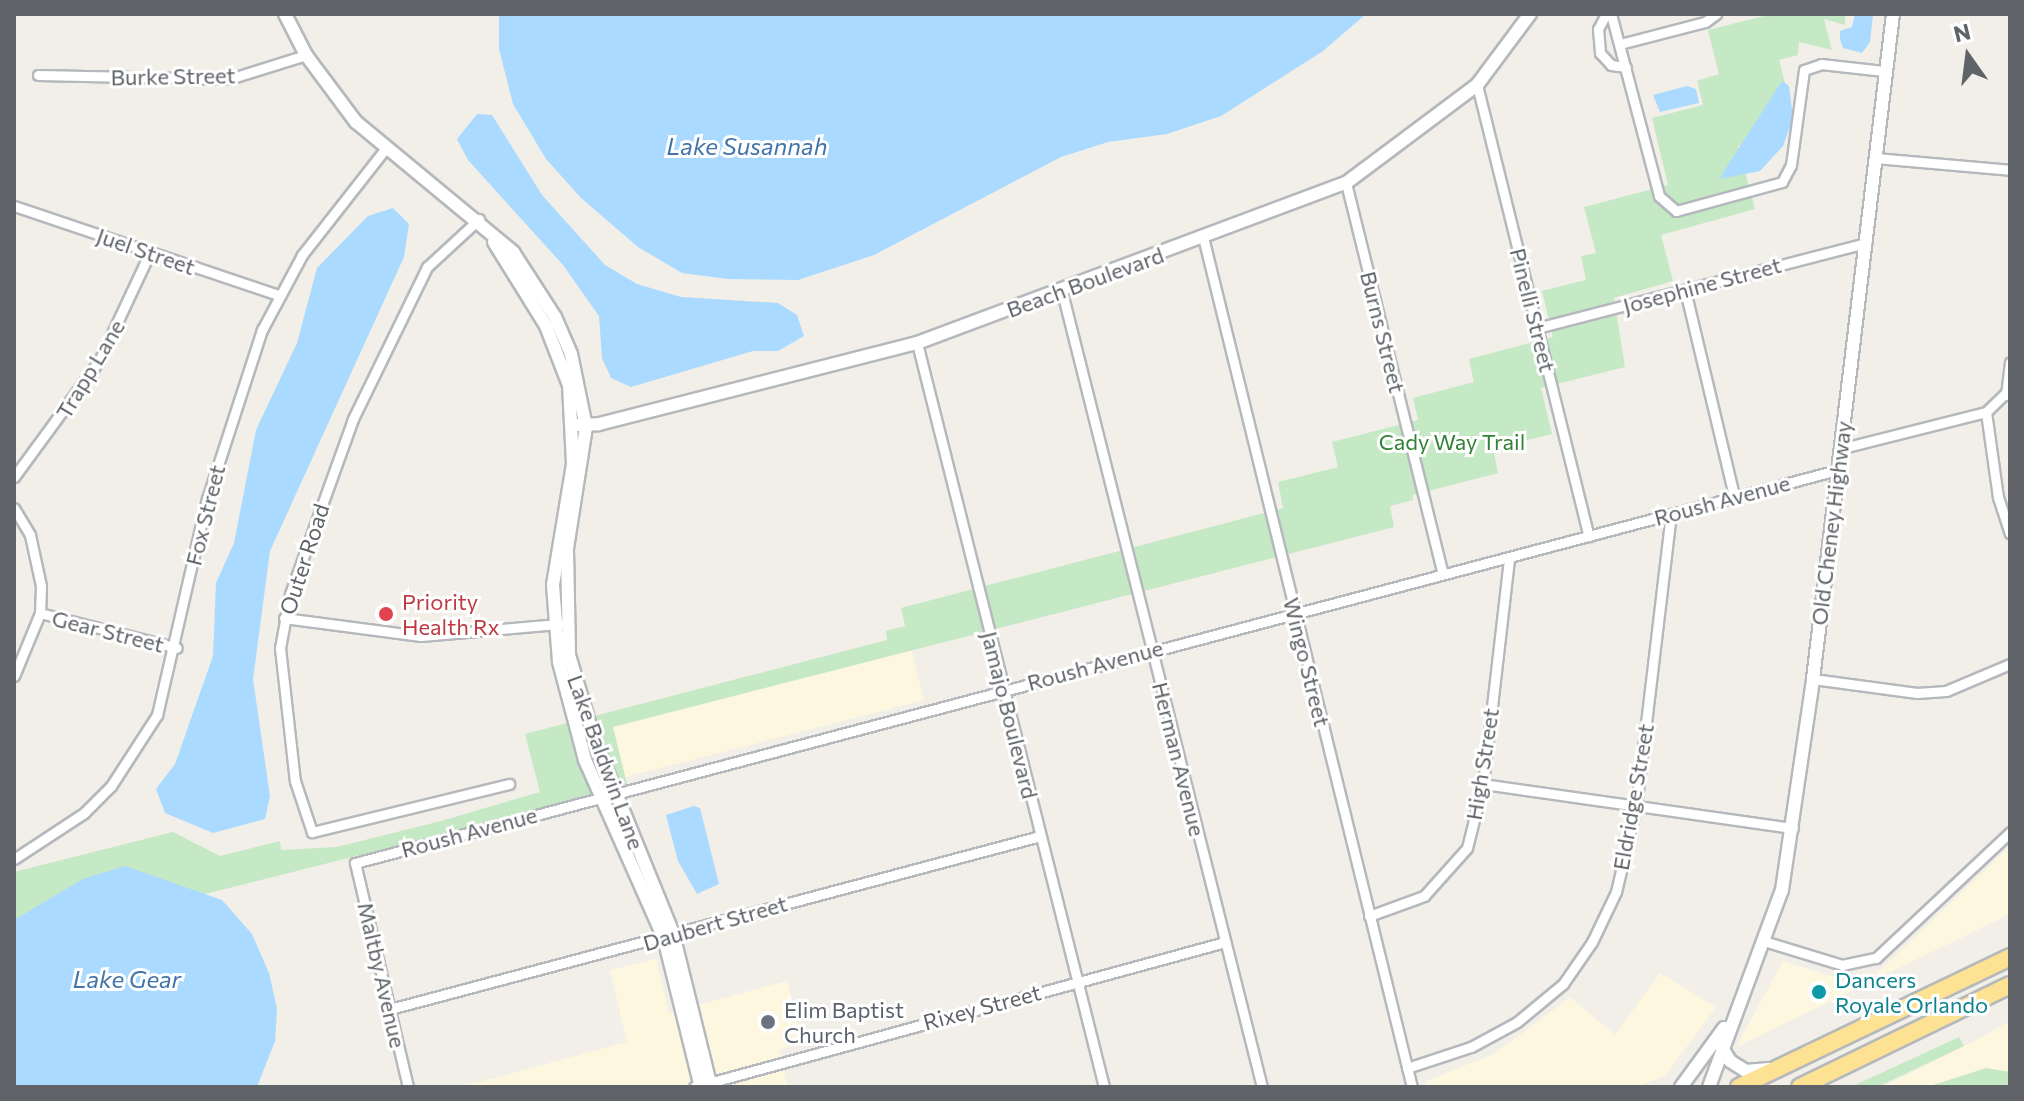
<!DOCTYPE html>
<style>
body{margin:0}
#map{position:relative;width:2024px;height:1101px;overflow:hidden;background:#f1efe8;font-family:Commissioner,sans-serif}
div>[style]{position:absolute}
.commercial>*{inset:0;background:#fef7e0}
.green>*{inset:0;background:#c5e8c5}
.water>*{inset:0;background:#aadaff}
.roads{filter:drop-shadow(2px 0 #b5b8bc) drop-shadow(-2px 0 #b5b8bc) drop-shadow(0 2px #b5b8bc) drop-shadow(0 -2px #b5b8bc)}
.street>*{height:9px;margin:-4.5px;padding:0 4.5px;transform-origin:4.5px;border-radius:4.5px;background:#fff}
.secondary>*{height:12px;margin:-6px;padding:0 6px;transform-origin:6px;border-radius:6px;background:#fff}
.highway>*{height:16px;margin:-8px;padding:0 8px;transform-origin:8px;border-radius:8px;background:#fde293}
.dots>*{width:22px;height:22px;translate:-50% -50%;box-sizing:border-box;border:4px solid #fff;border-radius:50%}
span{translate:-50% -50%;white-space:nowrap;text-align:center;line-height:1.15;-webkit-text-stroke:6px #fff;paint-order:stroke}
.street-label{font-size:22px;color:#5f6368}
.park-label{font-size:22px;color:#348238}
.health-label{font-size:22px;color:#be3a42}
.left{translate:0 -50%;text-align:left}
.culture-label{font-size:22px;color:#0d838f}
.worship-label{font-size:22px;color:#5b616d}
.water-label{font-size:24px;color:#4174aa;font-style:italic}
.frame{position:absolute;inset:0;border:16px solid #5f6368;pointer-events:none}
.north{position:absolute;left:1928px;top:16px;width:80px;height:80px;-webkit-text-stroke:6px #fff;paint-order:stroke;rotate:346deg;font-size:22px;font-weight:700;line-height:32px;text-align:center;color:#5f6368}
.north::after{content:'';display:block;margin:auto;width:28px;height:36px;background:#5f6368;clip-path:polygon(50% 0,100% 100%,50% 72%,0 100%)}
</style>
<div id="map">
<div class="commercial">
<i style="clip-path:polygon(911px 649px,924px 700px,625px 777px,612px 727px)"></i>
<i style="clip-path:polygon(2010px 846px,2010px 914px,1736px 1047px,1783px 961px,1847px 981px,1876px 974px)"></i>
<i style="clip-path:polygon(656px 959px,669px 1013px,787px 981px,802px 1043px,779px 1050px,788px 1087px,461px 1087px,627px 1042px,610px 970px)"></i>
<i style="clip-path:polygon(1660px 973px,1716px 1007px,1665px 1076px,1635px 1087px,1427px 1087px,1426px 1081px,1496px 1053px,1570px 997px,1615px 1035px)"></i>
<i style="clip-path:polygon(2010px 1021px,2010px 1087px,1882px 1087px,1973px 1042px)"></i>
</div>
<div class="green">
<i style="clip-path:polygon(1772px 14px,1845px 14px,1845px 25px,1824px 19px,1832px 50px,1799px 42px,1798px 55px,1779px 60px,1796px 125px,1738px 146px,1755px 209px,1661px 235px,1673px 281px,1614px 298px,1625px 367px,1541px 388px,1552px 434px,1493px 448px,1498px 473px,1413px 495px,1413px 500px,1390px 506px,1394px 527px,613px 727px,628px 788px,14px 942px,14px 872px,173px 832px,220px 856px,280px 841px,281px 850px,337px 847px,441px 821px,540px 792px,525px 734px,887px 640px,886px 631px,905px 626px,901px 608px,1283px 508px,1278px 482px,1338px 467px,1332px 442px,1418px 420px,1413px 398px,1474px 382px,1469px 359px,1553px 337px,1542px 291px,1586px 280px,1581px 256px,1596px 253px,1584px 207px,1668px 185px,1652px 118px,1703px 105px,1697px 81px,1719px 74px,1708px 30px)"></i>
<i style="clip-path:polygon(1959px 1037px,1964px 1046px,1877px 1087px,1851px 1087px)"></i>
<i style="clip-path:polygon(1986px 1068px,2010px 1072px,2010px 1087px,1927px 1087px)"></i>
</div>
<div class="water">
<i style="clip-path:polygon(499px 14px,1366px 14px,1323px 51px,1221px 116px,1167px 134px,1108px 142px,1061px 157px,874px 255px,798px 280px,728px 279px,682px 273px,638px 247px,581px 198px,546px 159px,513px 104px,499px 49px)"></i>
<i style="clip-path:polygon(1855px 14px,1873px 14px,1870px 42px,1862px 53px,1843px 48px,1840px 39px,1840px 31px,1852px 27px)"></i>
<i style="clip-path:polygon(1782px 81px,1789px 86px,1793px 118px,1783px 146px,1760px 171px,1719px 179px)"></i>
<i style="clip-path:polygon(1687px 86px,1696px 89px,1699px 103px,1660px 112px,1653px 95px)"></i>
<i style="clip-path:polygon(477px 114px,492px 115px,542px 195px,605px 265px,637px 284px,681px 297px,778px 303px,797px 315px,804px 336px,778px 351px,753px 351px,631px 387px,611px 378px,602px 358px,599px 316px,563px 265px,468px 160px,457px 139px)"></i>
<i style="clip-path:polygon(393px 208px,409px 224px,404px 257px,270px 551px,253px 679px,270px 796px,265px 819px,213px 833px,165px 813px,156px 789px,175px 764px,213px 656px,216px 583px,234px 543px,256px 430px,297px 343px,317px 268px,368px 216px)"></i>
<i style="clip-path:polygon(694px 806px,700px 808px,719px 884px,697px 894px,678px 861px,666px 815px)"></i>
<i style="clip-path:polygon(125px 866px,222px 900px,252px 934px,269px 973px,277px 1009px,275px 1041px,257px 1087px,14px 1087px,14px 920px,83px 879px)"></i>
</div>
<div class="roads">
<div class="street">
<i style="left:1606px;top:14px;width:17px;rotate:118deg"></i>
<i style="left:1598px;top:29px;width:24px;rotate:85deg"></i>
<i style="left:1600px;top:53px;width:16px;rotate:47deg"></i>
<i style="left:1611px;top:65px;width:15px;rotate:8deg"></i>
<i style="left:1611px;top:14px;width:188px;rotate:75.2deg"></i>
<i style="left:1659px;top:196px;width:23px;rotate:41deg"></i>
<i style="left:1676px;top:211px;width:110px;rotate:-15.3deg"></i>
<i style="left:1782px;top:182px;width:19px;rotate:-62deg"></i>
<i style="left:1791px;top:165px;width:96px;rotate:-82.2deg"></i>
<i style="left:1804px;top:70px;width:18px;rotate:-19deg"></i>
<i style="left:1821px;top:64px;width:63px;rotate:6.3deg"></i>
<i style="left:1620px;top:44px;width:88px;rotate:-14.5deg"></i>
<i style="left:1705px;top:22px;width:14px;rotate:-36deg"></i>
<i style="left:38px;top:75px;width:191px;rotate:1.2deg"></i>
<i style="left:229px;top:79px;width:81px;rotate:-17.3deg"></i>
<i style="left:1477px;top:85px;width:465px;rotate:76.1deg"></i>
<i style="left:1874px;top:158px;width:137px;rotate:5deg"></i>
<i style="left:1346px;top:183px;width:403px;rotate:76.1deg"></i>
<i style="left:14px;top:206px;width:279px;rotate:18.6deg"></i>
<i style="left:479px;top:219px;width:71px;rotate:137.3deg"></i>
<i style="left:427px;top:267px;width:169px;rotate:116deg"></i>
<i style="left:353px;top:419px;width:186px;rotate:109.8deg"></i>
<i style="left:290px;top:594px;width:55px;rotate:100.5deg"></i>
<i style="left:280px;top:648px;width:134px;rotate:83.6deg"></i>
<i style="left:295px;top:781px;width:54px;rotate:71.6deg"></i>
<i style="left:312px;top:832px;width:203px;rotate:-13.7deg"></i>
<i style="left:1203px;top:237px;width:875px;rotate:76.19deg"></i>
<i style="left:1685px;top:290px;width:212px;rotate:76.6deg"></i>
<i style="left:1062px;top:292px;width:820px;rotate:75.88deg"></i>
<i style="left:1537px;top:328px;width:340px;rotate:-14.5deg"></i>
<i style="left:917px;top:343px;width:767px;rotate:75.89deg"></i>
<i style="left:2006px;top:395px;width:33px;rotate:-83deg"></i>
<i style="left:1986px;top:412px;width:86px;rotate:82deg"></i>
<i style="left:1998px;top:497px;width:38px;rotate:72deg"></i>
<i style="left:1839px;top:449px;width:152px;rotate:-14.1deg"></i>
<i style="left:1986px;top:412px;width:33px;rotate:-44deg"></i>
<i style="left:14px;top:477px;width:144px;rotate:-53.8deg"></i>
<i style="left:99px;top:361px;width:120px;rotate:-64.9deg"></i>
<i style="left:14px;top:508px;width:31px;rotate:59deg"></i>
<i style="left:30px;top:535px;width:52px;rotate:77.8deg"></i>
<i style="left:41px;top:586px;width:27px;rotate:92deg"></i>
<i style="left:40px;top:613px;width:68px;rotate:112.4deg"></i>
<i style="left:40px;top:613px;width:141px;rotate:14.3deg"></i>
<i style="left:284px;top:618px;width:138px;rotate:7.5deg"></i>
<i style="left:421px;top:636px;width:139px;rotate:-5deg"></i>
<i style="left:1813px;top:679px;width:105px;rotate:7.7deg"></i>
<i style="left:1917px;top:693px;width:29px;rotate:-4deg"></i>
<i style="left:1946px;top:691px;width:69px;rotate:-22.9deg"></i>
<i style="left:1483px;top:784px;width:313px;rotate:8.1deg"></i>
<i style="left:14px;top:859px;width:84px;rotate:-33.3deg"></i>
<i style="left:84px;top:813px;width:38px;rotate:-45deg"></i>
<i style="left:111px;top:786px;width:85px;rotate:-57.1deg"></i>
<i style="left:157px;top:715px;width:222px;rotate:-77deg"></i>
<i style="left:207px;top:499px;width:178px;rotate:-72deg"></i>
<i style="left:262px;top:330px;width:85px;rotate:-61.9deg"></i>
<i style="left:302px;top:255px;width:135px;rotate:-51.9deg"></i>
<i style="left:1369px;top:916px;width:59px;rotate:-20deg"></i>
<i style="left:1424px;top:896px;width:64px;rotate:-48.1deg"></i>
<i style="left:1467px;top:848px;width:66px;rotate:-76deg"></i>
<i style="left:1483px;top:784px;width:227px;rotate:-83.4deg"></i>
<i style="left:1767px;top:942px;width:78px;rotate:17deg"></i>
<i style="left:1842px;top:965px;width:35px;rotate:-12deg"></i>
<i style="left:1876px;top:958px;width:184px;rotate:-43.2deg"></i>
<i style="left:390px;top:1009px;width:673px;rotate:-14.9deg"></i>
<i style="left:1407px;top:1068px;width:67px;rotate:-18.2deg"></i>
<i style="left:1471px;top:1047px;width:52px;rotate:-28.5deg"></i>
<i style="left:1517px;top:1022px;width:60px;rotate:-39.6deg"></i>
<i style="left:1563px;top:984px;width:51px;rotate:-55.4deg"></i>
<i style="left:1592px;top:942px;width:55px;rotate:-64.4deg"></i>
<i style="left:1616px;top:892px;width:87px;rotate:-76.8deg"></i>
<i style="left:1636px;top:807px;width:295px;rotate:-83.2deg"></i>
<i style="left:408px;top:1087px;width:230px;rotate:-103.3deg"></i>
<i style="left:355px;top:863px;width:1533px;rotate:-14.85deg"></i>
<i style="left:694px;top:1087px;width:550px;rotate:-15.27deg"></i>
</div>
<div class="secondary">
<i style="left:285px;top:14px;width:46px;rotate:62.9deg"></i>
<i style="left:306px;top:55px;width:84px;rotate:53.3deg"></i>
<i style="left:356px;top:122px;width:204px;rotate:39.6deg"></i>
<i style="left:513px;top:252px;width:77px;rotate:57.1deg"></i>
<i style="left:555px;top:317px;width:40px;rotate:66.6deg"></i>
<i style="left:571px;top:354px;width:75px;rotate:78.4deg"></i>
<i style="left:586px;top:427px;width:123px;rotate:98.9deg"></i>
<i style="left:567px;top:549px;width:106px;rotate:88.9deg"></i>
<i style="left:569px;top:655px;width:88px;rotate:73.4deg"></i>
<i style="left:594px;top:739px;width:210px;rotate:67.9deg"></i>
<i style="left:673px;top:934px;width:158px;rotate:76.1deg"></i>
<i style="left:494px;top:242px;width:99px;rotate:58.2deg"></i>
<i style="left:546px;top:326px;width:63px;rotate:68.7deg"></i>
<i style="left:569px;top:385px;width:79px;rotate:87.1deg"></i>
<i style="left:573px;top:464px;width:123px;rotate:99.4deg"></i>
<i style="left:553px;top:585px;width:77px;rotate:85.5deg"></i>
<i style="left:559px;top:662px;width:101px;rotate:75.1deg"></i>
<i style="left:585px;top:760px;width:195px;rotate:66.1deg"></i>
<i style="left:664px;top:938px;width:154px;rotate:76.1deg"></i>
<i style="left:575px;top:425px;width:24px;rotate:-2deg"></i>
<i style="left:599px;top:424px;width:328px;rotate:-14.3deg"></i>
<i style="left:917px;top:343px;width:458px;rotate:-20.5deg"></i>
<i style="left:1346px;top:183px;width:164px;rotate:-36.8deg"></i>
<i style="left:1477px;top:85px;width:89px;rotate:-53.3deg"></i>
<i style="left:1722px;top:1048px;width:15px;rotate:58deg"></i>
<i style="left:1730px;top:1061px;width:19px;rotate:32deg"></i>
<i style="left:1746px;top:1071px;width:23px;rotate:-5deg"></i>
<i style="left:1681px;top:1087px;width:73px;rotate:-53.9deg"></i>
<i style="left:1709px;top:1087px;width:210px;rotate:-69.7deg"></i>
<i style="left:1782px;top:890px;width:213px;rotate:-81.6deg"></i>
<i style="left:1813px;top:679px;width:670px;rotate:-83.14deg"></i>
</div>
<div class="highway">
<i style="left:1739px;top:1087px;width:301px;rotate:-25.6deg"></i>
<i style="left:1800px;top:1087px;width:233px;rotate:-25.9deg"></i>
</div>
</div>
<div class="dots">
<i style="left:386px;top:614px;background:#e0444e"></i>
<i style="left:1819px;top:992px;background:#0f9aa8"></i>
<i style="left:768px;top:1022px;background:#6b7280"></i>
</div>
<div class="street-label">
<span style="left:173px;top:76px;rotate:-1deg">Burke Street</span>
<span style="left:146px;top:251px;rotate:19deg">Juel Street</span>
<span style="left:1085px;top:282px;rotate:-20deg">Beach Boulevard</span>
<span style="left:1702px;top:285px;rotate:-15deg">Josephine Street</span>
<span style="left:1533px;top:310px;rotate:76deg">Pinelli Street</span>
<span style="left:1383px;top:332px;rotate:76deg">Burns Street</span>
<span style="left:90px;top:369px;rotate:-59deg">Trapp Lane</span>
<span style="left:1722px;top:500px;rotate:-15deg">Roush Avenue</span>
<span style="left:205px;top:515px;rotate:-76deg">Fox Street</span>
<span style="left:1831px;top:523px;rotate:-83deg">Old Cheney Highway</span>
<span style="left:304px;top:559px;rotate:-72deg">Outer Road</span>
<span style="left:108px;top:631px;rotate:14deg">Gear Street</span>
<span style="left:1307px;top:662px;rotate:76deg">Wingo Street</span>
<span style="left:1095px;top:665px;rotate:-15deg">Roush Avenue</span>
<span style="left:1010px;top:715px;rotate:76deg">Jamajo Boulevard</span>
<span style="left:1179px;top:759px;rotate:76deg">Herman Avenue</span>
<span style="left:606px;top:762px;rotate:70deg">Lake Baldwin Lane</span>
<span style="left:1482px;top:764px;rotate:-81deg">High Street</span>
<span style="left:1633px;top:797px;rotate:-80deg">Eldridge Street</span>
<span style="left:469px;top:832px;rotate:-15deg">Roush Avenue</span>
<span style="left:715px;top:923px;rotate:-16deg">Daubert Street</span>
<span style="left:382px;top:975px;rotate:77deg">Maltby Avenue</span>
<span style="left:982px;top:1007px;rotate:-15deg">Rixey Street</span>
</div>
<div class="park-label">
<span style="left:1452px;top:442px">Cady Way Trail</span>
</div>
<div class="health-label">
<span class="left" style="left:402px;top:614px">Priority<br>Health Rx</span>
</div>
<div class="culture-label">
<span class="left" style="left:1835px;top:992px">Dancers<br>Royale Orlando</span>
</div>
<div class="worship-label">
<span class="left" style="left:784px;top:1022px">Elim Baptist<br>Church</span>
</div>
<div class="water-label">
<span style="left:747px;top:146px">Lake Susannah</span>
<span style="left:127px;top:979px">Lake Gear</span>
</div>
<div class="frame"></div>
<div class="north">N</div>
</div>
